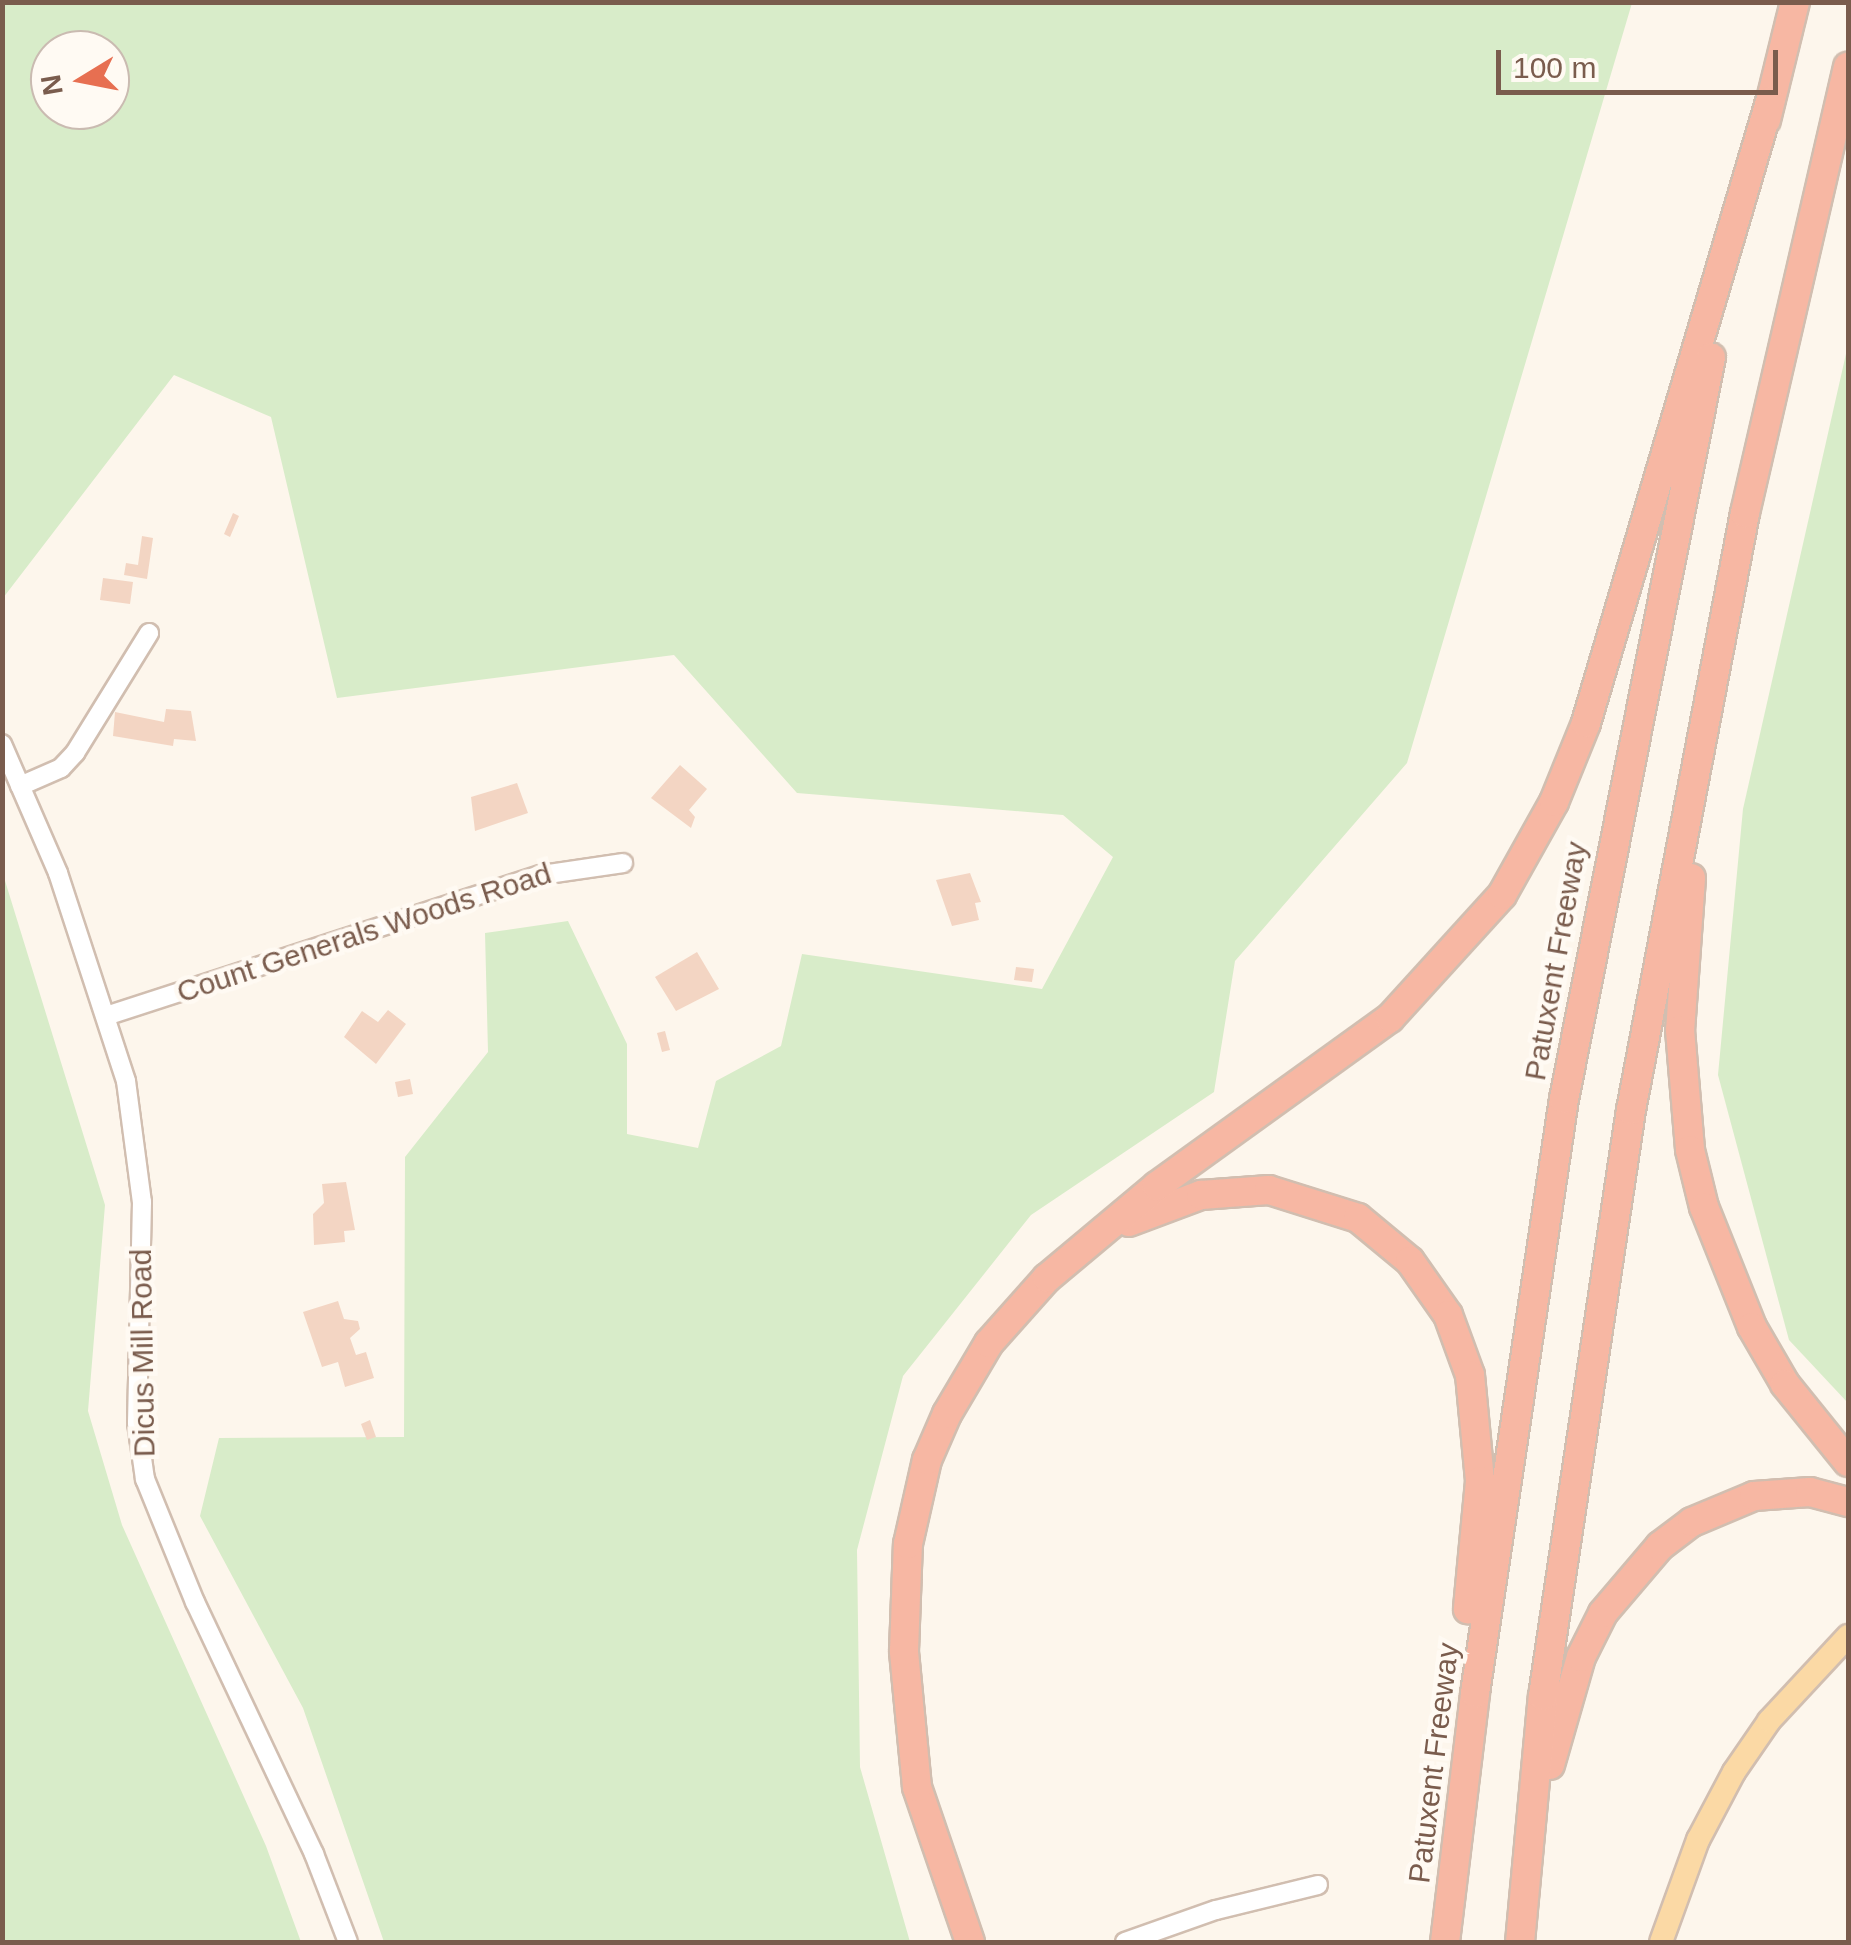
<!DOCTYPE html>
<style>
body{margin:0}
#map{position:relative;width:1851px;height:1945px;overflow:hidden;background:#fdf6ec;font-family:Helvetica,sans-serif}
div>[style]{position:absolute}
.green>*{inset:0;background:#d8ecc9}
.building>*{inset:0;background:#f3d5c3}
.roads{filter:drop-shadow(2px 0 #d1beb0) drop-shadow(-2px 0 #d1beb0) drop-shadow(0 2px #d1beb0) drop-shadow(0 -2px #d1beb0)}
.minor>*{height:18px;margin:-9px;padding:0 9px;transform-origin:9px;border-radius:9px;background:#fff}
.major>*{height:22px;margin:-11px;padding:0 11px;transform-origin:11px;border-radius:11px;background:#fbd9a5}
.highway>*{height:28px;margin:-14px;padding:0 14px;transform-origin:14px;border-radius:14px;background:#f7b7a3}
span{translate:-50% -50%;white-space:nowrap;text-align:center;line-height:1.15;-webkit-text-stroke:9px #fffaf3;paint-order:stroke}
.street-label{font-size:30px;color:#7a5c4d}
.frame{position:absolute;inset:0;border:5px solid #7a5c4d;pointer-events:none}
.north{position:absolute;left:30px;top:30px;width:100px;height:100px;box-sizing:border-box;background:#fffaf3;border:2px solid #cabbb1;border-radius:50%;rotate:260deg;font-size:28px;font-weight:700;line-height:40px;text-align:center;color:#7a5c4d}
.north::after{content:'';display:block;margin:auto;width:35px;height:45px;background:#e76f51;clip-path:polygon(50% 0,100% 100%,50% 72%,0 100%)}
.scale{position:absolute;left:1496px;top:50px;width:282px;height:45px;box-sizing:border-box;border:5px solid #7a5c4d;border-top:0;padding-left:12px;font-size:30px;line-height:35px;white-space:nowrap;color:#7a5c4d;-webkit-text-stroke:8px #fffaf3;paint-order:stroke}
</style>
<div id="map">
<div class="green">
<i style="clip-path:polygon(evenodd,3px 3px,1632px 3px,1407px 763px,1235px 961px,1214px 1092px,1031px 1215px,903px 1376px,857px 1550px,860px 1767px,910px 1942px,384px 1942px,303px 1708px,200px 1516px,219px 1438px,404px 1437px,405px 1157px,488px 1052px,485px 933px,568px 921px,627px 1044px,627px 1134px,698px 1148px,716px 1081px,781px 1046px,802px 954px,1042px 989px,1113px 857px,1063px 815px,797px 793px,674px 655px,337px 698px,271px 417px,174px 375px,3px 598px,3px 3px,50px 50px,110px 50px,110px 110px,50px 110px,50px 50px)"></i>
<i style="clip-path:polygon(1848px 345px,1848px 1403px,1789px 1340px,1718px 1075px,1743px 809px)"></i>
<i style="clip-path:polygon(2px 871px,105px 1205px,88px 1411px,122px 1525px,266px 1846px,301px 1942px,3px 1942px)"></i>
</div>
<div class="building">
<i style="clip-path:polygon(233px 513px,239px 516px,230px 537px,224px 534px)"></i>
<i style="clip-path:polygon(142px 536px,153px 538px,147px 579px,124px 575px,126px 563px,138px 565px)"></i>
<i style="clip-path:polygon(103px 578px,133px 582px,130px 604px,100px 600px)"></i>
<i style="clip-path:polygon(166px 709px,191px 711px,196px 741px,174px 739px,173px 746px,113px 736px,115px 712px,164px 722px)"></i>
<i style="clip-path:polygon(680px 765px,707px 789px,689px 810px,695px 817px,691px 828px,651px 798px)"></i>
<i style="clip-path:polygon(517px 783px,528px 813px,475px 831px,471px 797px)"></i>
<i style="clip-path:polygon(970px 873px,981px 902px,975px 903px,979px 920px,952px 926px,936px 880px)"></i>
<i style="clip-path:polygon(697px 952px,719px 989px,676px 1011px,655px 977px)"></i>
<i style="clip-path:polygon(1016px 967px,1034px 969px,1032px 982px,1014px 980px)"></i>
<i style="clip-path:polygon(388px 1010px,406px 1024px,376px 1064px,344px 1037px,362px 1011px,378px 1022px)"></i>
<i style="clip-path:polygon(665px 1031px,670px 1050px,662px 1052px,657px 1033px)"></i>
<i style="clip-path:polygon(410px 1079px,413px 1094px,398px 1097px,395px 1082px)"></i>
<i style="clip-path:polygon(346px 1182px,355px 1230px,344px 1231px,345px 1242px,314px 1245px,313px 1214px,324px 1203px,322px 1184px)"></i>
<i style="clip-path:polygon(338px 1301px,344px 1319px,358px 1321px,360px 1329px,350px 1338px,356px 1355px,366px 1352px,374px 1378px,345px 1387px,338px 1362px,322px 1367px,303px 1312px)"></i>
<i style="clip-path:polygon(370px 1420px,376px 1437px,367px 1440px,361px 1424px)"></i>
</div>
<div class="roads">
<div class="minor">
<i style="left:2px;top:744px;width:141px;rotate:66.5deg"></i>
<i style="left:58px;top:873px;width:219px;rotate:71.9deg"></i>
<i style="left:126px;top:1081px;width:122px;rotate:82.5deg"></i>
<i style="left:142px;top:1202px;width:221px;rotate:91.3deg"></i>
<i style="left:137px;top:1423px;width:57px;rotate:81.9deg"></i>
<i style="left:145px;top:1479px;width:133px;rotate:67.9deg"></i>
<i style="left:195px;top:1602px;width:279px;rotate:64.7deg"></i>
<i style="left:314px;top:1854px;width:94px;rotate:68.9deg"></i>
<i style="left:20px;top:786px;width:45px;rotate:-23.7deg"></i>
<i style="left:61px;top:768px;width:21px;rotate:-47deg"></i>
<i style="left:75px;top:753px;width:141px;rotate:-58.3deg"></i>
<i style="left:106px;top:1016px;width:457px;rotate:-18deg"></i>
<i style="left:541px;top:875px;width:83px;rotate:-8.3deg"></i>
<i style="left:1125px;top:1942px;width:96px;rotate:-19.4deg"></i>
<i style="left:1216px;top:1910px;width:105px;rotate:-13.8deg"></i>
</div>
<div class="major">
<i style="left:1661px;top:1942px;width:109px;rotate:-70.1deg"></i>
<i style="left:1698px;top:1840px;width:77px;rotate:-62.1deg"></i>
<i style="left:1734px;top:1772px;width:62px;rotate:-55.5deg"></i>
<i style="left:1769px;top:1721px;width:116px;rotate:-47.1deg"></i>
</div>
<div class="highway">
<i style="left:1766px;top:120px;width:122px;rotate:-76.2deg"></i>
<i style="left:1691px;top:878px;width:152px;rotate:94.1deg"></i>
<i style="left:1680px;top:1030px;width:120px;rotate:85.2deg"></i>
<i style="left:1690px;top:1150px;width:59px;rotate:76.2deg"></i>
<i style="left:1704px;top:1207px;width:129px;rotate:68.2deg"></i>
<i style="left:1752px;top:1327px;width:66px;rotate:59.9deg"></i>
<i style="left:1785px;top:1384px;width:100px;rotate:51.1deg"></i>
<i style="left:1129px;top:1222px;width:77px;rotate:-20.6deg"></i>
<i style="left:1201px;top:1195px;width:68px;rotate:-4.2deg"></i>
<i style="left:1269px;top:1190px;width:93px;rotate:17.5deg"></i>
<i style="left:1358px;top:1218px;width:67px;rotate:39.6deg"></i>
<i style="left:1410px;top:1261px;width:66px;rotate:54.9deg"></i>
<i style="left:1448px;top:1315px;width:64px;rotate:69.9deg"></i>
<i style="left:1470px;top:1375px;width:106px;rotate:84.6deg"></i>
<i style="left:1480px;top:1481px;width:129px;rotate:95.4deg"></i>
<i style="left:1550px;top:1765px;width:112px;rotate:-74deg"></i>
<i style="left:1581px;top:1657px;width:49px;rotate:-63.4deg"></i>
<i style="left:1603px;top:1613px;width:88px;rotate:-49.6deg"></i>
<i style="left:1660px;top:1546px;width:40px;rotate:-37deg"></i>
<i style="left:1692px;top:1522px;width:67px;rotate:-22.8deg"></i>
<i style="left:1754px;top:1496px;width:56px;rotate:-4.1deg"></i>
<i style="left:1810px;top:1492px;width:39px;rotate:15deg"></i>
<i style="left:970px;top:1942px;width:164px;rotate:-108.9deg"></i>
<i style="left:917px;top:1787px;width:137px;rotate:-95.5deg"></i>
<i style="left:904px;top:1651px;width:107px;rotate:-87.9deg"></i>
<i style="left:908px;top:1544px;width:86px;rotate:-77.3deg"></i>
<i style="left:927px;top:1460px;width:50px;rotate:-66.5deg"></i>
<i style="left:947px;top:1414px;width:82px;rotate:-59.4deg"></i>
<i style="left:989px;top:1343px;width:87px;rotate:-48.3deg"></i>
<i style="left:1047px;top:1278px;width:143px;rotate:-39.9deg"></i>
<i style="left:1157px;top:1186px;width:287px;rotate:-35.8deg"></i>
<i style="left:1390px;top:1018px;width:166px;rotate:-47.7deg"></i>
<i style="left:1502px;top:895px;width:107px;rotate:-60.8deg"></i>
<i style="left:1554px;top:802px;width:85px;rotate:-67.9deg"></i>
<i style="left:1586px;top:723px;width:648px;rotate:-73.5deg"></i>
<i style="left:1445px;top:1942px;width:251px;rotate:-83.1deg"></i>
<i style="left:1475px;top:1693px;width:601px;rotate:-81.48deg"></i>
<i style="left:1564px;top:1099px;width:756px;rotate:-78.79deg"></i>
<i style="left:1520px;top:1942px;width:247px;rotate:-84.7deg"></i>
<i style="left:1543px;top:1696px;width:593px;rotate:-81.46deg"></i>
<i style="left:1631px;top:1110px;width:608px;rotate:-79.19deg"></i>
<i style="left:1745px;top:513px;width:458px;rotate:-77deg"></i>
</div>
</div>
<div class="street-label">
<span style="left:364px;top:933px;rotate:-18deg">Count Generals Woods Road</span>
<span style="left:1556px;top:961px;rotate:-80deg">Patuxent Freeway</span>
<span style="left:143px;top:1353px;rotate:-91deg">Dicus Mill Road</span>
<span style="left:1434px;top:1763px;rotate:-83deg">Patuxent Freeway</span>
</div>
<div class="frame"></div>
<div class="north">N</div>
<div class="scale">100 m</div>
</div>
